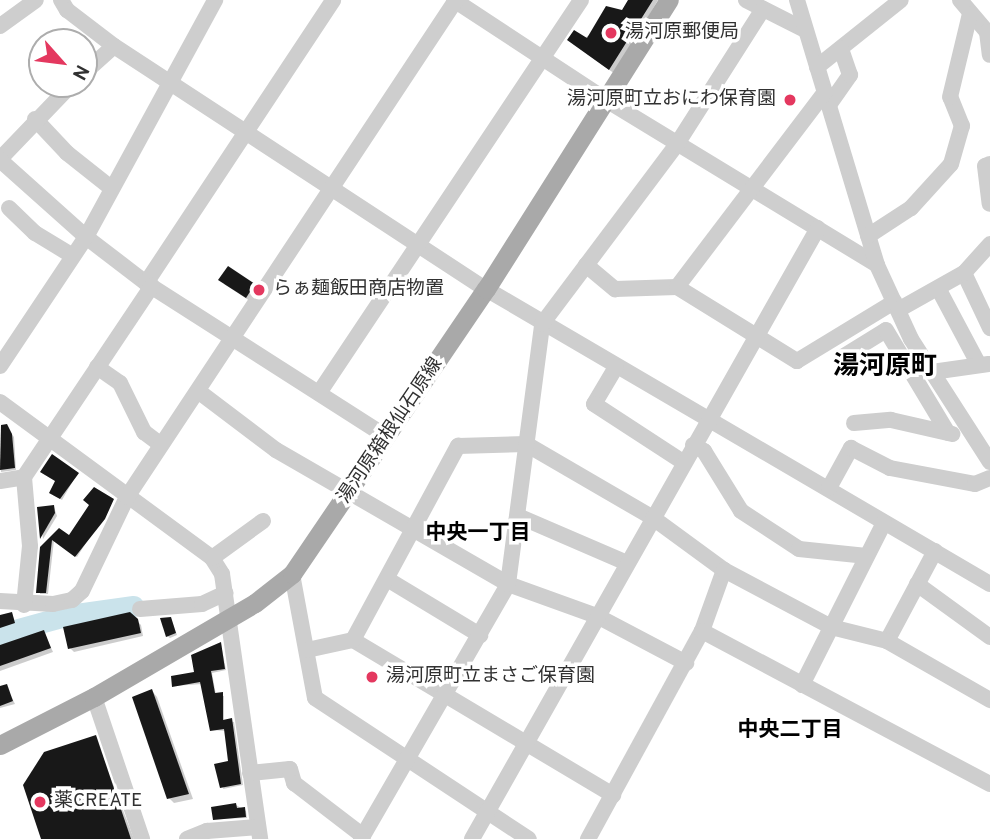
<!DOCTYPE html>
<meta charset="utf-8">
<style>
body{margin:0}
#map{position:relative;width:990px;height:839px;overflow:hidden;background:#fff;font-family:Overpass,"Noto Sans JP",sans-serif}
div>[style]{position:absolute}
.shadow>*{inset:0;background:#0003}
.river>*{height:21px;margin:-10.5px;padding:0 10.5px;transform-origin:10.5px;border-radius:10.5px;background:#cae3eb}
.building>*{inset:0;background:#181818}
.minor>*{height:16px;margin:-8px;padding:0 8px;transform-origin:8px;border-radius:8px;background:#cecece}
.major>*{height:19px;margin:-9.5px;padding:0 9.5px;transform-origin:9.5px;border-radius:9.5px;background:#a9a9a9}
.dots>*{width:19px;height:19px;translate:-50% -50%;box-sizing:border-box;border:4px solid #fff;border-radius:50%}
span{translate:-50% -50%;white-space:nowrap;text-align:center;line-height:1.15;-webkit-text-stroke:7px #fff;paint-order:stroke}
.poi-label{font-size:19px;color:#313131}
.left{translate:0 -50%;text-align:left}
.right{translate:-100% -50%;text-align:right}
.street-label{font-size:19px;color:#313131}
.neighbourhood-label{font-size:21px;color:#000;font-weight:700}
.district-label{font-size:26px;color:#000;font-weight:700}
.north{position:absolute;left:28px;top:28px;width:70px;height:70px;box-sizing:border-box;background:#fff;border:2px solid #adadad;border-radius:50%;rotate:118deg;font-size:19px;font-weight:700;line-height:28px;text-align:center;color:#313131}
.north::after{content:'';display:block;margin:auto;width:24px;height:32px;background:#e4385f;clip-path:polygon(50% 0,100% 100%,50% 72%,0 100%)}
</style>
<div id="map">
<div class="shadow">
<i style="clip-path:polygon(630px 0,658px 0,615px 74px,575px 45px,623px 11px)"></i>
<i style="clip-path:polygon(228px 268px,258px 289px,250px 301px,224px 284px)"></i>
<i style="clip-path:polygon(8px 429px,14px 437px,16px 470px,1px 472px,0 459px,5px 458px)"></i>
<i style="clip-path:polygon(77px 474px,62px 500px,53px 495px,57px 482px)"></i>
<i style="clip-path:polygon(113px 501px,77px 557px,54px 540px,48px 594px,40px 594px,42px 548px,59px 530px,69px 538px,91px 505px)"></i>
<i style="clip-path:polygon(54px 507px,57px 516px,43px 539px,39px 508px)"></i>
<i style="clip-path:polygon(12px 614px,16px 625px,0 630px,0 617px)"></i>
<i style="clip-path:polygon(130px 614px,141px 625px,143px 636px,74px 652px,70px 648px)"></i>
<i style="clip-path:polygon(171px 619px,177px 635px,170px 638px,167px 636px)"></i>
<i style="clip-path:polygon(44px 632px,53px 652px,0 671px,0 646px)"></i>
<i style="clip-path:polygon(221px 644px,226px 670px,212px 673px,216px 695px,224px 696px,224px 721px,234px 722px,243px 785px,223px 789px,230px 763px,226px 731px,211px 730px,202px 684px,174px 686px,196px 674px)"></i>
<i style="clip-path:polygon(6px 686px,15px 704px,0 708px,0 688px)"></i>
<i style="clip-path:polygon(152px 691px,157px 697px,193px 799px,174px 803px,169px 798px)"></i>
<i style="clip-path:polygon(95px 737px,134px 839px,42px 839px)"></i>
<i style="clip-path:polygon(236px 805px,246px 811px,247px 818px,215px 819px)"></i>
</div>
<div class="river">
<i style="left:0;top:634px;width:72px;rotate:-15.4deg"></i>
<i style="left:69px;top:615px;width:65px;rotate:-8deg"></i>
</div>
<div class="building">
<i style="clip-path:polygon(628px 0,653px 0,609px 70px,567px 40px,574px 30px,587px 38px,606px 6px,622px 10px)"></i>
<i style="clip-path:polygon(228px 266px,255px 284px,246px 298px,218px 280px)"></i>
<i style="clip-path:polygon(7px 424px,12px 434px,15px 468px,0 470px,1px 425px)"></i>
<i style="clip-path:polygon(52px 454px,79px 473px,60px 499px,49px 493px,55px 481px,40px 472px)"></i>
<i style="clip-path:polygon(94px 487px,114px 499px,105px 519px,75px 557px,52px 540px,46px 593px,36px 593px,40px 547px,59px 528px,69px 535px,89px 505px,83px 500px)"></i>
<i style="clip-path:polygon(54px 505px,55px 513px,40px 539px,37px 507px)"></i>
<i style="clip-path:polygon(12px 612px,15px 623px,0 628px,0 615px)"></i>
<i style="clip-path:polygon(130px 612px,138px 619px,141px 633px,68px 649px,63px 627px)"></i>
<i style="clip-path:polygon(171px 617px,176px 633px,166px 637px,160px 618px)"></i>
<i style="clip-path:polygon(44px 630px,51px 648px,0 666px,0 645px)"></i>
<i style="clip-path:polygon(221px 642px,225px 669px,211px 671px,215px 693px,223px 692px,223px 720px,232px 718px,241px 784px,220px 788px,214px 764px,228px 761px,224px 729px,210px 731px,200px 682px,172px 687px,171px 676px,194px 672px,191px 655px)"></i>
<i style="clip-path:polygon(7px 684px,13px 701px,0 706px,0 686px)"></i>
<i style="clip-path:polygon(152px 689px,189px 794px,167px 799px,132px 697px)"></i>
<i style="clip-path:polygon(96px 735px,131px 839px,41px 839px,23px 785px,44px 752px)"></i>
<i style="clip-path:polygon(236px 803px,237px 808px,245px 807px,246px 817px,213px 820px,211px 807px)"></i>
</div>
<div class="minor">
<i style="left:61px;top:0;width:12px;rotate:59deg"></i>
<i style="left:67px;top:10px;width:59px;rotate:37.5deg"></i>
<i style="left:114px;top:46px;width:444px;rotate:33.2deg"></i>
<i style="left:486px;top:289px;width:584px;rotate:30.34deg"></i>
<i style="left:454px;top:0;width:182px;rotate:33.3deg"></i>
<i style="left:606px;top:100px;width:317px;rotate:31.3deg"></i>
<i style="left:877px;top:265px;width:81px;rotate:65.3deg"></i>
<i style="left:911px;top:339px;width:146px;rotate:57.3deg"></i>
<i style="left:746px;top:0;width:66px;rotate:27deg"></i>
<i style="left:797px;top:0;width:277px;rotate:73.2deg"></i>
<i style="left:960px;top:0;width:42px;rotate:49.8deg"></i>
<i style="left:987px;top:32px;width:23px;rotate:83deg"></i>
<i style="left:0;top:26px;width:44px;rotate:-35.8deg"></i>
<i style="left:817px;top:67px;width:107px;rotate:-38.6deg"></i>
<i style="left:84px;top:73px;width:40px;rotate:-42deg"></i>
<i style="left:829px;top:105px;width:37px;rotate:-55deg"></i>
<i style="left:850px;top:75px;width:28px;rotate:-109deg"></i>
<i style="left:35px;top:119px;width:47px;rotate:46.7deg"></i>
<i style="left:67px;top:153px;width:56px;rotate:38.5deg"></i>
<i style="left:0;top:159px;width:104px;rotate:-46.2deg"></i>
<i style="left:0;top:160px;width:115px;rotate:41.8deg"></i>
<i style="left:86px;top:237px;width:76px;rotate:37.5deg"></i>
<i style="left:146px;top:283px;width:286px;rotate:32.6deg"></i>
<i style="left:990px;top:164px;width:5px;rotate:158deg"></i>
<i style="left:985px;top:166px;width:38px;rotate:83deg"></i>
<i style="left:9px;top:208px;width:36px;rotate:44deg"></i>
<i style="left:35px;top:233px;width:44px;rotate:31.2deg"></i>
<i style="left:868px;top:236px;width:51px;rotate:-33.1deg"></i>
<i style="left:911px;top:208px;width:59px;rotate:-47.7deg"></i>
<i style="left:951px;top:164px;width:40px;rotate:-74deg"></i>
<i style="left:962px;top:126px;width:31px;rotate:-112deg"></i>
<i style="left:950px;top:97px;width:85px;rotate:-76.5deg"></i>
<i style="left:586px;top:265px;width:38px;rotate:40deg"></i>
<i style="left:615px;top:289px;width:62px;rotate:-1.8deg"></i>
<i style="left:677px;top:287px;width:141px;rotate:31.7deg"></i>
<i style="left:797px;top:361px;width:114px;rotate:-31.3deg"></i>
<i style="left:964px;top:273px;width:61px;rotate:64.7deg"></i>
<i style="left:146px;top:283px;width:339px;rotate:-56.5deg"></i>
<i style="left:677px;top:287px;width:245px;rotate:-52.8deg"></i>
<i style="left:938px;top:288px;width:87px;rotate:62deg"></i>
<i style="left:898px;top:310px;width:76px;rotate:-29.3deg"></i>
<i style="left:964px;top:273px;width:39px;rotate:-48deg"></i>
<i style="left:844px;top:356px;width:49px;rotate:-31.8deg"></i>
<i style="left:886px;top:330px;width:120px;rotate:59deg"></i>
<i style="left:0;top:366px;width:155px;rotate:-56.3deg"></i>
<i style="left:86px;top:237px;width:270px;rotate:-61.4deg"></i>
<i style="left:97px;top:367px;width:28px;rotate:35deg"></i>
<i style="left:120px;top:383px;width:55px;rotate:63.9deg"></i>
<i style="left:144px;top:432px;width:21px;rotate:37deg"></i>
<i style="left:616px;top:367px;width:43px;rotate:120.7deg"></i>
<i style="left:594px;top:404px;width:106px;rotate:33.1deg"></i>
<i style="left:932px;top:372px;width:57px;rotate:-8.1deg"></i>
<i style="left:198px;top:391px;width:98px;rotate:37.1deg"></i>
<i style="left:276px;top:450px;width:268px;rotate:30deg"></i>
<i style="left:508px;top:584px;width:95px;rotate:19.8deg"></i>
<i style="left:597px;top:616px;width:101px;rotate:27.8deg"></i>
<i style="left:319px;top:393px;width:472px;rotate:-56.3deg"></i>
<i style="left:0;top:402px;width:263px;rotate:36.3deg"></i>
<i style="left:212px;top:558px;width:19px;rotate:58deg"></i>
<i style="left:222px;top:574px;width:268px;rotate:81.8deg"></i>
<i style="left:854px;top:423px;width:37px;rotate:-5deg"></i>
<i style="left:891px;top:420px;width:63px;rotate:12.9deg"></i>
<i style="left:693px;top:445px;width:13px;rotate:29deg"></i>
<i style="left:704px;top:451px;width:70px;rotate:58.3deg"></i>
<i style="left:741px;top:511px;width:69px;rotate:33.2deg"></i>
<i style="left:799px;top:549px;width:68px;rotate:5.9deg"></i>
<i style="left:0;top:481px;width:24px;rotate:-9deg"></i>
<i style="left:24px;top:477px;width:230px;rotate:-56.2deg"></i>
<i style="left:829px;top:488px;width:46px;rotate:-61.2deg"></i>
<i style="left:851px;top:448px;width:44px;rotate:27.1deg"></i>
<i style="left:890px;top:468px;width:86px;rotate:10.7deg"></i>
<i style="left:975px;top:484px;width:16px;rotate:-22deg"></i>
<i style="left:518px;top:516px;width:119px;rotate:23.3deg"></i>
<i style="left:212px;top:558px;width:63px;rotate:-36deg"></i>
<i style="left:292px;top:574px;width:126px;rotate:79.5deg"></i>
<i style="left:315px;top:698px;width:256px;rotate:33.4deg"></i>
<i style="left:387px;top:579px;width:109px;rotate:31.1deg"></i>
<i style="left:917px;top:584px;width:90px;rotate:36deg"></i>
<i style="left:0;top:601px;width:53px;rotate:3.2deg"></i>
<i style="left:53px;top:604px;width:19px;rotate:-12deg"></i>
<i style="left:72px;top:600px;width:13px;rotate:-42deg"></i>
<i style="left:82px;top:591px;width:104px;rotate:-64.4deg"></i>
<i style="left:127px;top:497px;width:596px;rotate:-56.5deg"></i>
<i style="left:24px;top:605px;width:59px;rotate:-84.2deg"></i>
<i style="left:30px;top:546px;width:69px;rotate:-95deg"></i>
<i style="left:140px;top:609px;width:62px;rotate:-4.6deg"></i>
<i style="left:202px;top:604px;width:26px;rotate:-25deg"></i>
<i style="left:702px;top:631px;width:65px;rotate:-70.2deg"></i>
<i style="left:353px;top:640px;width:303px;rotate:30.8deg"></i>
<i style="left:887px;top:641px;width:102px;rotate:-61.9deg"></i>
<i style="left:307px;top:650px;width:47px;rotate:-12.3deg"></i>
<i style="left:353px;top:640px;width:221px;rotate:-61.6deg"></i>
<i style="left:458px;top:446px;width:68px;rotate:-1.7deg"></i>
<i style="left:526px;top:444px;width:147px;rotate:30.2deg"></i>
<i style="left:653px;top:518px;width:88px;rotate:36.2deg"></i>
<i style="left:724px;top:570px;width:121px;rotate:28deg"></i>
<i style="left:831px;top:627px;width:58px;rotate:14deg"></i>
<i style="left:887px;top:641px;width:119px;rotate:29.8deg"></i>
<i style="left:802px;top:685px;width:182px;rotate:-63.2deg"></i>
<i style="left:94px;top:697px;width:150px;rotate:71.3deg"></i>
<i style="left:250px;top:773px;width:40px;rotate:-5.7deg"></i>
<i style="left:290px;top:769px;width:15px;rotate:74deg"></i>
<i style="left:294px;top:783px;width:87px;rotate:37.5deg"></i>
<i style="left:187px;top:839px;width:22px;rotate:-22deg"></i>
<i style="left:207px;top:831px;width:51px;rotate:-4.5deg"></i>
<i style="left:361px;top:839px;width:294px;rotate:-60deg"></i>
<i style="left:508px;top:584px;width:262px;rotate:-82.5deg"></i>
<i style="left:542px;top:324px;width:225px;rotate:-53.1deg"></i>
<i style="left:677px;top:144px;width:160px;rotate:-57.5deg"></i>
<i style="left:472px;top:839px;width:702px;rotate:-60.48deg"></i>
<i style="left:588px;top:839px;width:237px;rotate:-61.3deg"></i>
<i style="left:702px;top:631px;width:326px;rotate:28deg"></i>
</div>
<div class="major">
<i style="left:0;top:745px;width:106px;rotate:-27.1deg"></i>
<i style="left:94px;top:697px;width:186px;rotate:-30.3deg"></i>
<i style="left:255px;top:603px;width:47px;rotate:-38.1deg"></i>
<i style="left:292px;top:574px;width:345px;rotate:-55.8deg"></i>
<i style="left:486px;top:289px;width:342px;rotate:-57.7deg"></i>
</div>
<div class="dots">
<i style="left:611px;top:33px;background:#e4385f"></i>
<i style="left:790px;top:100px;background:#e4385f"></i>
<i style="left:259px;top:290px;background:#e4385f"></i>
<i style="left:372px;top:677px;background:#e4385f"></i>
<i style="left:40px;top:802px;background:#e4385f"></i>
</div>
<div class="poi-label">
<span class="left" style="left:625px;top:33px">湯河原郵便局</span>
<span class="right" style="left:776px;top:100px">湯河原町立おにわ保育園</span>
<span class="left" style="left:273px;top:290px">らぁ麺飯田商店物置</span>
<span class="left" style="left:386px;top:677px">湯河原町立まさご保育園</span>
<span class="left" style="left:54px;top:802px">薬CREATE</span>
</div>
<div class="street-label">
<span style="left:391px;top:431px;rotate:-56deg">湯河原箱根仙石原線</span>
</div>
<div class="neighbourhood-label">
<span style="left:478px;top:534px">中央一丁目</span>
<span style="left:790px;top:731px">中央二丁目</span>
</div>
<div class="district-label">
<span style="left:885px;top:368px">湯河原町</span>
</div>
<div class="north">N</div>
</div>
